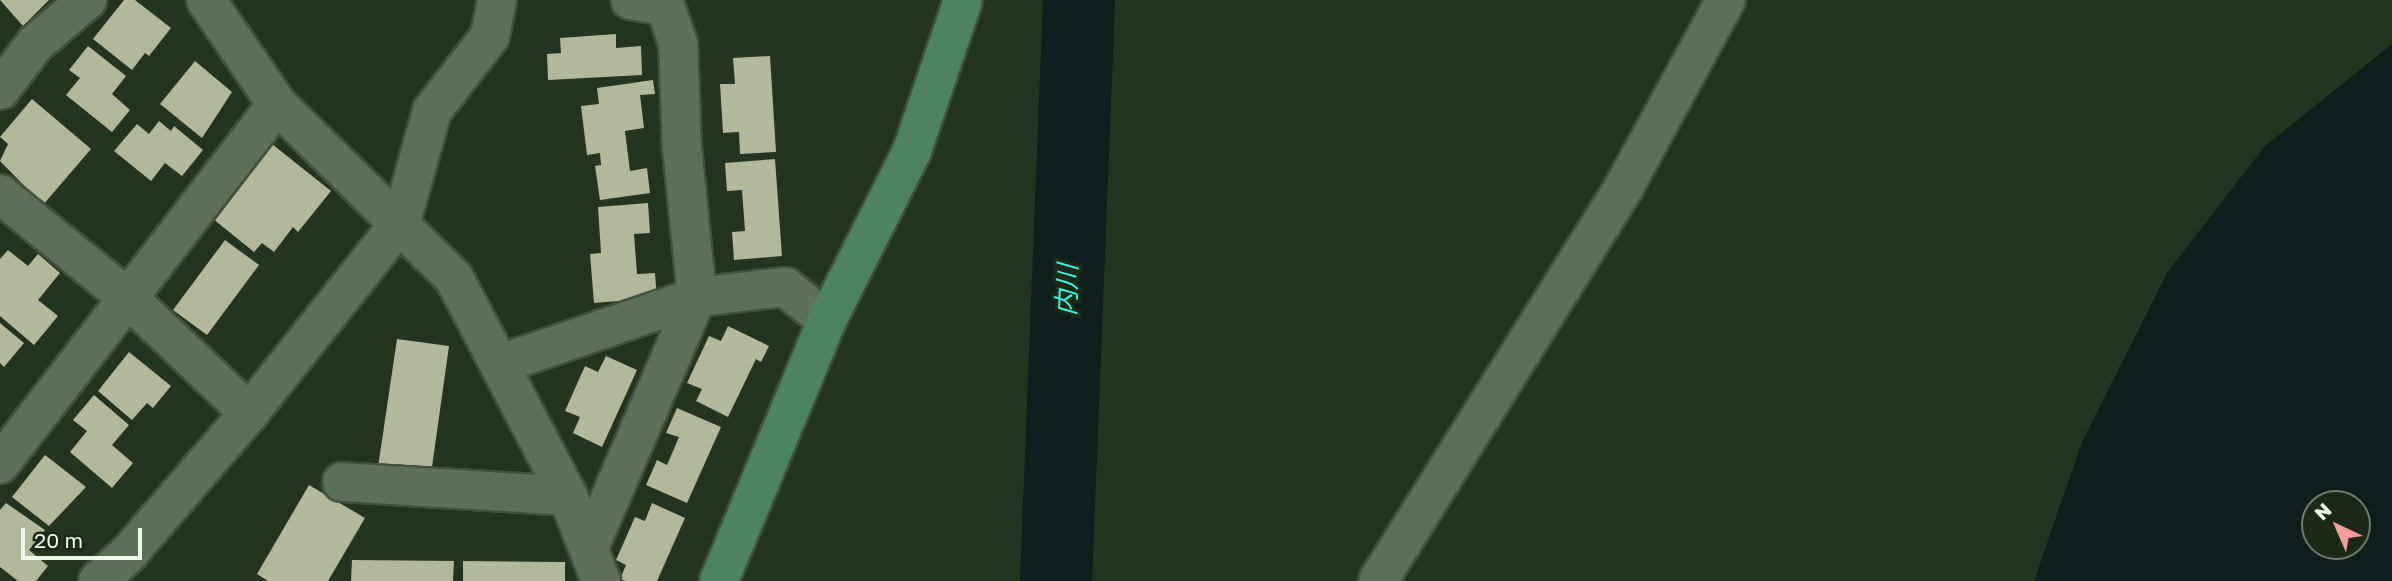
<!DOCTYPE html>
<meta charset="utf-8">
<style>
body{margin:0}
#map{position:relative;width:2392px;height:581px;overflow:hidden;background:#23341f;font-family:"Golos Text","Noto Sans JP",sans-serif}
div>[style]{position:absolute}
.water>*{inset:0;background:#0d1e1c}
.river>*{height:72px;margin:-36px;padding:0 36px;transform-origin:36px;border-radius:36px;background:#0d1e1c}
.building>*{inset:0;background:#b2b89a}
.roads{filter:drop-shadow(2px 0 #42513e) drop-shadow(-2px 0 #42513e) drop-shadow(0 2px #42513e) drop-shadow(0 -2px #42513e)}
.street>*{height:38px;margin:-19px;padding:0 19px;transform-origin:19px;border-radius:19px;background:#5d7058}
.secondary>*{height:38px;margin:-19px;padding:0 19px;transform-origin:19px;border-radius:19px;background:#4c8363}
span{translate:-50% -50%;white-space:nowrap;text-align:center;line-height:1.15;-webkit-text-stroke:7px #1a2a16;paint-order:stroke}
.water-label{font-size:26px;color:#39f7e8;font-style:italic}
.north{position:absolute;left:2301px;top:490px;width:70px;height:70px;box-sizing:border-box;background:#1a2a16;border:2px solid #6f7d6b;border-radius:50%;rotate:316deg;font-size:19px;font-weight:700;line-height:28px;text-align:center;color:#eef9eb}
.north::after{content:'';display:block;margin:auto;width:24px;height:32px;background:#f59b99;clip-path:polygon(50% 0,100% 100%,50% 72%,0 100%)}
.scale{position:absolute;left:21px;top:528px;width:121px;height:32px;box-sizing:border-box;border:4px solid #eef9eb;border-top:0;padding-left:9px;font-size:21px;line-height:24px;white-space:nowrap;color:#eef9eb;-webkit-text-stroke:5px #1a2a16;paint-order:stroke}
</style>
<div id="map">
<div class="water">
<i style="clip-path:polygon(evenodd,2392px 44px,2392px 581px,2034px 581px,2082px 442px,2167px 273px,2265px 146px,2392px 44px,2315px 504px,2357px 504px,2357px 546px,2315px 546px,2315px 504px)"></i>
</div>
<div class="river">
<i style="left:1056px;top:581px;width:581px;rotate:-87.73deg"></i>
</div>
<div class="building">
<i style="clip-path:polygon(0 0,49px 0,23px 26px)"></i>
<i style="clip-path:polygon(124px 0,135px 0,171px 28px,149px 56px,145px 53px,132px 70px,93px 39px)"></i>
<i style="clip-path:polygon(616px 34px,616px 48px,641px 46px,642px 75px,548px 80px,547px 54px,561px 53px,560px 38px)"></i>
<i style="clip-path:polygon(88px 46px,126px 76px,112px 94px,130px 110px,112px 132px,66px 95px,80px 78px,69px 70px)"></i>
<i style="clip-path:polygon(770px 56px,776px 152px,740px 154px,739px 132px,723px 133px,720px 84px,735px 84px,733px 58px)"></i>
<i style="clip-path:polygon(195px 61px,232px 92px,202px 138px,160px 104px)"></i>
<i style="clip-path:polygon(653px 80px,655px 94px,640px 95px,644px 128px,625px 131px,630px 171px,647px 168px,650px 193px,600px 200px,595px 166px,601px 165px,600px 153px,587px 155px,581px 106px,599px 104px,597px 88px)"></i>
<i style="clip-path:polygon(32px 99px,91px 149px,43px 205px,0 161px,8px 144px,0 137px)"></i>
<i style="clip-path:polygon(159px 121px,171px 131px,174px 126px,203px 150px,182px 176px,165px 163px,151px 181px,114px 151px,137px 124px,149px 134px)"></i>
<i style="clip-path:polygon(272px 144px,331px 191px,298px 232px,293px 227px,274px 252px,262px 243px,254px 252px,212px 218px)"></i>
<i style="clip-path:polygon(775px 159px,782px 256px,734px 260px,732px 232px,745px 231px,742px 190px,727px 191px,725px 163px)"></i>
<i style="clip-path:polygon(648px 203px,650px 233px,634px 234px,637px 274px,655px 273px,657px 298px,594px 303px,590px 254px,601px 253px,598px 207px)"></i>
<i style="clip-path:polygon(225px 240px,259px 265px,207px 335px,173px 310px)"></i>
<i style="clip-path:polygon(8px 250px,28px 266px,38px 254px,60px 273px,38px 300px,58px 316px,34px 345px,0 316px,0 259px)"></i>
<i style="clip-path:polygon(0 323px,24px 343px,4px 367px,0 363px)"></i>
<i style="clip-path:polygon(728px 326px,769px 346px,761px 362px,756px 359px,728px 417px,696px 401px,702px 389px,687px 383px,709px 336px,721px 341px)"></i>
<i style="clip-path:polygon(397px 339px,449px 346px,431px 474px,378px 467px)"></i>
<i style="clip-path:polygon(129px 352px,171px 386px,153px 408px,147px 403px,132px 420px,98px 391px)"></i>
<i style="clip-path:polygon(606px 356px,637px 370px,602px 447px,573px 433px,580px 417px,565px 411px,585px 366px,598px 372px)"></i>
<i style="clip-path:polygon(94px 395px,129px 425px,112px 445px,133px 463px,112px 488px,70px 452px,87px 431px,73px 420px)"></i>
<i style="clip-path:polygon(677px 408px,721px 427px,687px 503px,646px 485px,657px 460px,667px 465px,679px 437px,666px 433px)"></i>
<i style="clip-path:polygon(45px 455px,86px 487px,49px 526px,12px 497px)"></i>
<i style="clip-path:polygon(309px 485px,365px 518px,328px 581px,268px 581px,257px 574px)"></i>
<i style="clip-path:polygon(6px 503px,45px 530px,29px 550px,48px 566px,36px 581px,18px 581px,0 567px,0 510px)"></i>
<i style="clip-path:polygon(652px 503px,685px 518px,657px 581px,626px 581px,620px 579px,626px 565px,616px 560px,635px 517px,645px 521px)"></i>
<i style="clip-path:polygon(352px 560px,454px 561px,453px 581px,351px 581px)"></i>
<i style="clip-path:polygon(463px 561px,565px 562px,565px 581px,463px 581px)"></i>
</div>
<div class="roads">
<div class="street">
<i style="left:206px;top:0;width:126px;rotate:55.7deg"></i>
<i style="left:277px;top:104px;width:248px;rotate:44.5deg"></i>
<i style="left:454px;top:278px;width:246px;rotate:62.4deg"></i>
<i style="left:568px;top:496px;width:91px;rotate:68.8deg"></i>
<i style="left:0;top:90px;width:58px;rotate:-52.7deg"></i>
<i style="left:35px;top:44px;width:68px;rotate:-40.2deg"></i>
<i style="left:0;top:194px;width:166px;rotate:39.1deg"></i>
<i style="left:129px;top:299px;width:166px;rotate:43.5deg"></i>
<i style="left:503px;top:363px;width:205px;rotate:-18.8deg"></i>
<i style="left:697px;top:297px;width:89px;rotate:-6.5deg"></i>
<i style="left:785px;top:287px;width:53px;rotate:38.2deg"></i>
<i style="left:0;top:464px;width:454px;rotate:-52.4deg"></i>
<i style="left:342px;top:482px;width:226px;rotate:3.5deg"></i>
<i style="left:590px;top:545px;width:270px;rotate:-66.7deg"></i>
<i style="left:697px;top:297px;width:151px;rotate:-95.7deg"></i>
<i style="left:682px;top:147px;width:104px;rotate:-92.2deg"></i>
<i style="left:678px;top:43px;width:39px;rotate:-109deg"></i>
<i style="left:665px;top:6px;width:35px;rotate:-170deg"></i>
<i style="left:98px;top:581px;width:42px;rotate:-42.1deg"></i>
<i style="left:129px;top:553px;width:184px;rotate:-49.4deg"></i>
<i style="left:249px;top:413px;width:244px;rotate:-51.5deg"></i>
<i style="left:401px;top:222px;width:115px;rotate:-74.4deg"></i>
<i style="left:432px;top:111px;width:95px;rotate:-52.3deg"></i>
<i style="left:490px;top:36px;width:37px;rotate:-79deg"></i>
<i style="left:1378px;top:581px;width:467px;rotate:-58deg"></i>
<i style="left:1625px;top:185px;width:211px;rotate:-61.4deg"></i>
</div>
<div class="secondary">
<i style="left:719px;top:581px;width:282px;rotate:-67.5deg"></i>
<i style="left:827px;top:320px;width:189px;rotate:-63.3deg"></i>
<i style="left:912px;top:151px;width:159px;rotate:-71.3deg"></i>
</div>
</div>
<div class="water-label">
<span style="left:1067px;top:290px;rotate:-88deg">内川</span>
</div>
<div class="north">N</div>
<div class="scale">20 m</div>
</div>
